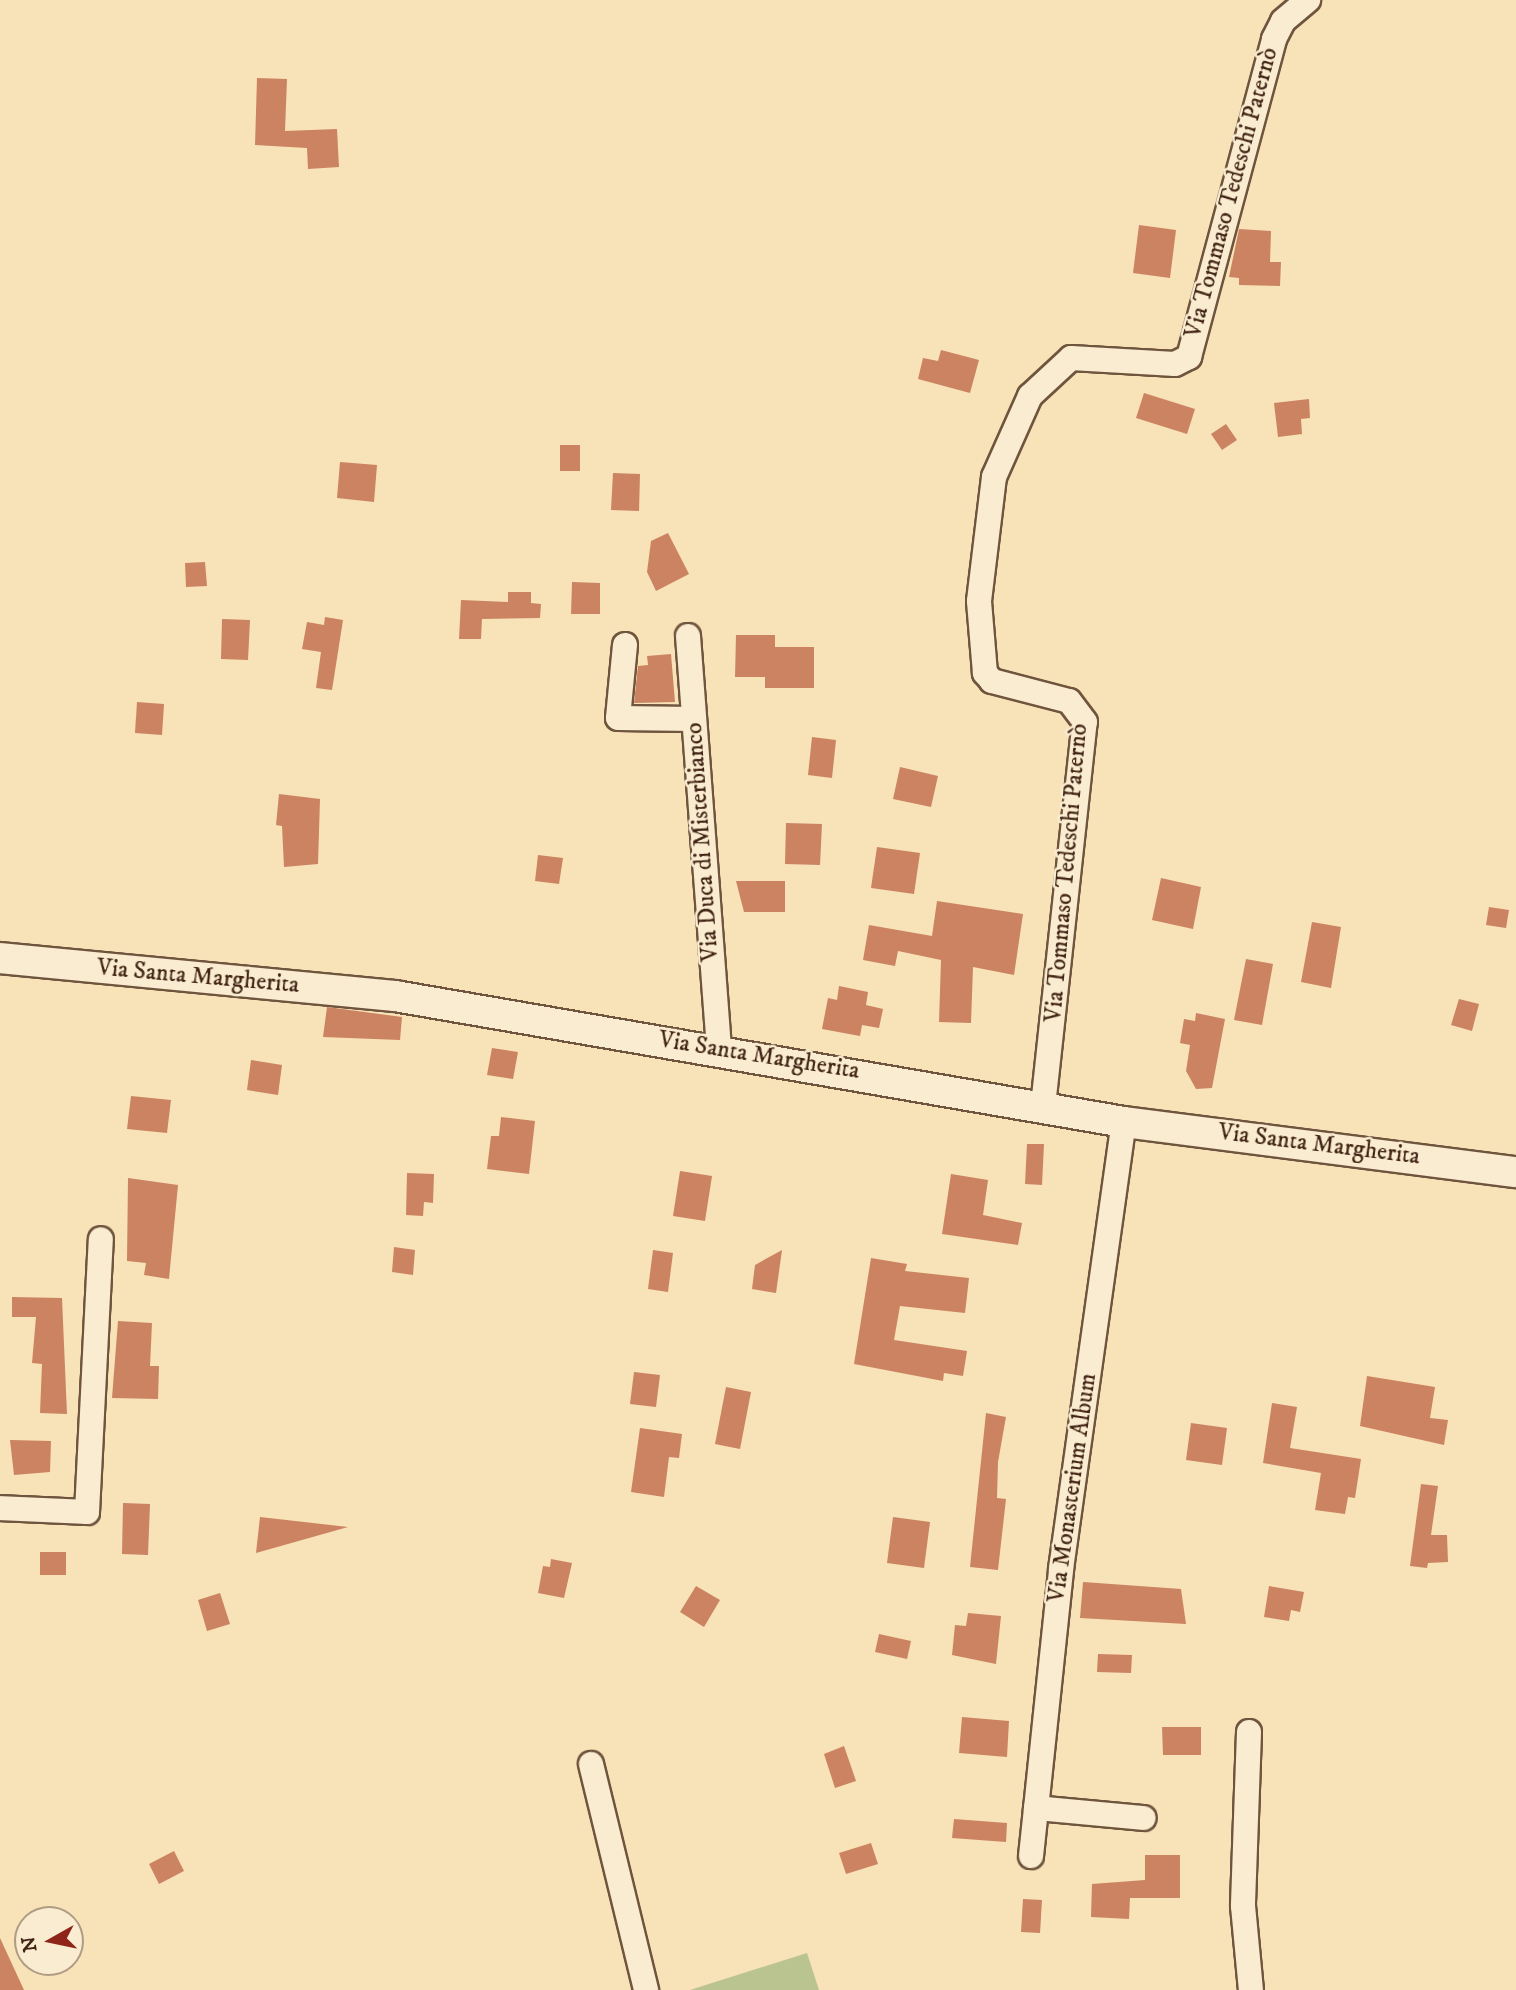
<!DOCTYPE html>
<meta charset="utf-8">
<style>
body{margin:0}
#map{position:relative;width:1516px;height:1990px;overflow:hidden;background:#f8e2b7;font-family:"IM FELL DW Pica",serif}
div>[style]{position:absolute}
.green>*{inset:0;background:#bac490}
.building>*{inset:0;background:#cb8362}
.roads{filter:drop-shadow(2px 0 #6f543e) drop-shadow(-2px 0 #6f543e) drop-shadow(0 2px #6f543e) drop-shadow(0 -2px #6f543e)}
.minor>*{height:24px;margin:-12px;padding:0 12px;transform-origin:12px;border-radius:12px;background:#faecd0}
.tertiary>*{height:30px;margin:-15px;padding:0 15px;transform-origin:15px;border-radius:15px;background:#faecd0}
span{translate:-50% -50%;white-space:nowrap;text-align:center;line-height:1.15;-webkit-text-stroke:5px #faecd0;paint-order:stroke}
.street-label{font-size:24px;color:#412415}
.north{position:absolute;left:14px;top:1906px;width:70px;height:70px;box-sizing:border-box;background:#faecd0;border:2px solid #b09c85;border-radius:50%;rotate:261deg;font-size:19px;font-weight:700;line-height:28px;text-align:center;color:#412415}
.north::after{content:'';display:block;margin:auto;width:24px;height:32px;background:#8f2418;clip-path:polygon(50% 0,100% 100%,50% 72%,0 100%)}
</style>
<div id="map">
<div class="green">
<i style="clip-path:polygon(807px 1953px,819px 1990px,690px 1990px)"></i>
</div>
<div class="building">
<i style="clip-path:polygon(257px 78px,287px 79px,285px 131px,337px 129px,339px 167px,308px 169px,307px 148px,255px 145px)"></i>
<i style="clip-path:polygon(1139px 225px,1176px 230px,1170px 278px,1133px 273px)"></i>
<i style="clip-path:polygon(1239px 229px,1271px 231px,1270px 262px,1281px 262px,1280px 286px,1239px 285px,1239px 278px,1229px 277px)"></i>
<i style="clip-path:polygon(941px 350px,979px 360px,970px 393px,918px 379px,923px 358px,938px 361px)"></i>
<i style="clip-path:polygon(1144px 393px,1195px 409px,1187px 434px,1136px 418px)"></i>
<i style="clip-path:polygon(1309px 399px,1310px 418px,1301px 419px,1302px 434px,1278px 437px,1274px 403px)"></i>
<i style="clip-path:polygon(1226px 424px,1237px 440px,1222px 450px,1211px 434px)"></i>
<i style="clip-path:polygon(560px 445px,580px 445px,580px 471px,560px 471px)"></i>
<i style="clip-path:polygon(340px 462px,377px 465px,374px 502px,337px 498px)"></i>
<i style="clip-path:polygon(613px 473px,640px 474px,639px 511px,611px 510px)"></i>
<i style="clip-path:polygon(668px 533px,689px 574px,656px 591px,647px 572px,651px 541px)"></i>
<i style="clip-path:polygon(205px 562px,207px 586px,186px 587px,185px 563px)"></i>
<i style="clip-path:polygon(572px 582px,600px 583px,600px 614px,571px 614px)"></i>
<i style="clip-path:polygon(508px 592px,531px 592px,531px 603px,541px 604px,540px 618px,482px 619px,481px 639px,459px 639px,461px 600px,508px 602px)"></i>
<i style="clip-path:polygon(325px 617px,343px 620px,332px 690px,316px 688px,321px 652px,302px 649px,307px 622px,324px 625px)"></i>
<i style="clip-path:polygon(222px 619px,250px 620px,248px 660px,221px 659px)"></i>
<i style="clip-path:polygon(736px 635px,775px 635px,775px 647px,814px 647px,814px 688px,765px 688px,765px 677px,735px 677px)"></i>
<i style="clip-path:polygon(671px 654px,675px 702px,634px 703px,638px 666px,648px 665px,647px 656px)"></i>
<i style="clip-path:polygon(137px 702px,164px 704px,162px 735px,135px 733px)"></i>
<i style="clip-path:polygon(812px 737px,836px 740px,832px 778px,808px 775px)"></i>
<i style="clip-path:polygon(900px 767px,938px 776px,931px 807px,893px 799px)"></i>
<i style="clip-path:polygon(279px 794px,320px 799px,318px 864px,284px 867px,282px 826px,276px 825px)"></i>
<i style="clip-path:polygon(786px 823px,822px 824px,820px 865px,785px 864px)"></i>
<i style="clip-path:polygon(877px 847px,920px 853px,914px 894px,871px 888px)"></i>
<i style="clip-path:polygon(538px 855px,563px 858px,559px 884px,535px 881px)"></i>
<i style="clip-path:polygon(1161px 878px,1201px 887px,1193px 929px,1152px 920px)"></i>
<i style="clip-path:polygon(736px 881px,785px 881px,785px 912px,744px 912px)"></i>
<i style="clip-path:polygon(937px 901px,1023px 914px,1014px 975px,973px 967px,971px 1023px,939px 1022px,941px 960px,898px 951px,895px 966px,863px 960px,869px 925px,932px 936px)"></i>
<i style="clip-path:polygon(1489px 907px,1509px 910px,1506px 928px,1486px 925px)"></i>
<i style="clip-path:polygon(1312px 922px,1341px 927px,1331px 988px,1301px 982px)"></i>
<i style="clip-path:polygon(1246px 959px,1273px 964px,1262px 1025px,1234px 1020px)"></i>
<i style="clip-path:polygon(839px 986px,868px 992px,866px 1005px,883px 1009px,879px 1028px,862px 1025px,860px 1036px,822px 1029px,828px 998px,837px 1000px)"></i>
<i style="clip-path:polygon(1459px 999px,1479px 1004px,1472px 1031px,1451px 1025px)"></i>
<i style="clip-path:polygon(327px 1007px,402px 1017px,400px 1040px,323px 1037px)"></i>
<i style="clip-path:polygon(1196px 1013px,1225px 1019px,1212px 1088px,1196px 1089px,1186px 1071px,1190px 1045px,1180px 1043px,1184px 1019px,1195px 1021px)"></i>
<i style="clip-path:polygon(492px 1048px,518px 1052px,513px 1079px,487px 1075px)"></i>
<i style="clip-path:polygon(251px 1060px,282px 1065px,278px 1095px,247px 1090px)"></i>
<i style="clip-path:polygon(131px 1096px,171px 1100px,167px 1133px,127px 1129px)"></i>
<i style="clip-path:polygon(501px 1117px,535px 1121px,529px 1174px,487px 1169px,491px 1136px,499px 1136px)"></i>
<i style="clip-path:polygon(1027px 1144px,1044px 1144px,1042px 1185px,1025px 1184px)"></i>
<i style="clip-path:polygon(680px 1171px,712px 1176px,705px 1221px,673px 1216px)"></i>
<i style="clip-path:polygon(407px 1173px,434px 1174px,433px 1203px,424px 1202px,423px 1216px,406px 1215px)"></i>
<i style="clip-path:polygon(951px 1174px,988px 1180px,983px 1215px,1022px 1223px,1018px 1245px,942px 1234px)"></i>
<i style="clip-path:polygon(128px 1178px,178px 1185px,169px 1279px,144px 1275px,146px 1263px,127px 1261px)"></i>
<i style="clip-path:polygon(394px 1247px,415px 1250px,413px 1275px,392px 1272px)"></i>
<i style="clip-path:polygon(653px 1250px,673px 1253px,668px 1292px,648px 1289px)"></i>
<i style="clip-path:polygon(782px 1250px,776px 1293px,752px 1289px,755px 1265px)"></i>
<i style="clip-path:polygon(871px 1258px,907px 1264px,905px 1271px,969px 1278px,965px 1313px,900px 1306px,894px 1340px,967px 1351px,963px 1376px,944px 1373px,943px 1381px,854px 1364px)"></i>
<i style="clip-path:polygon(12px 1297px,62px 1298px,67px 1414px,40px 1413px,42px 1364px,32px 1363px,36px 1317px,12px 1317px)"></i>
<i style="clip-path:polygon(118px 1321px,152px 1323px,150px 1366px,159px 1366px,158px 1399px,112px 1398px)"></i>
<i style="clip-path:polygon(634px 1372px,660px 1375px,656px 1407px,630px 1404px)"></i>
<i style="clip-path:polygon(1367px 1376px,1435px 1387px,1430px 1418px,1448px 1420px,1444px 1445px,1360px 1426px)"></i>
<i style="clip-path:polygon(726px 1387px,751px 1392px,740px 1449px,715px 1444px)"></i>
<i style="clip-path:polygon(1272px 1403px,1297px 1407px,1290px 1448px,1361px 1459px,1355px 1498px,1348px 1497px,1345px 1514px,1315px 1510px,1321px 1473px,1263px 1463px)"></i>
<i style="clip-path:polygon(986px 1413px,1006px 1417px,998px 1462px,997px 1498px,1006px 1499px,998px 1570px,970px 1567px)"></i>
<i style="clip-path:polygon(1191px 1423px,1227px 1428px,1222px 1465px,1186px 1460px)"></i>
<i style="clip-path:polygon(640px 1428px,682px 1434px,679px 1458px,669px 1457px,664px 1497px,631px 1492px)"></i>
<i style="clip-path:polygon(10px 1440px,51px 1441px,50px 1472px,14px 1475px)"></i>
<i style="clip-path:polygon(1421px 1484px,1438px 1486px,1431px 1535px,1447px 1535px,1448px 1562px,1428px 1563px,1427px 1568px,1410px 1566px)"></i>
<i style="clip-path:polygon(123px 1503px,150px 1504px,148px 1555px,122px 1554px)"></i>
<i style="clip-path:polygon(260px 1517px,348px 1527px,256px 1553px)"></i>
<i style="clip-path:polygon(893px 1517px,930px 1522px,924px 1568px,887px 1563px)"></i>
<i style="clip-path:polygon(40px 1552px,66px 1552px,66px 1575px,40px 1575px)"></i>
<i style="clip-path:polygon(551px 1559px,572px 1563px,564px 1598px,538px 1593px,543px 1566px,550px 1567px)"></i>
<i style="clip-path:polygon(1083px 1582px,1181px 1589px,1186px 1624px,1080px 1618px)"></i>
<i style="clip-path:polygon(696px 1586px,720px 1600px,704px 1627px,680px 1612px)"></i>
<i style="clip-path:polygon(1269px 1586px,1304px 1592px,1300px 1612px,1291px 1610px,1289px 1621px,1264px 1617px)"></i>
<i style="clip-path:polygon(220px 1593px,230px 1624px,207px 1631px,198px 1600px)"></i>
<i style="clip-path:polygon(968px 1613px,1001px 1616px,996px 1664px,952px 1655px,955px 1625px,966px 1626px)"></i>
<i style="clip-path:polygon(879px 1634px,911px 1641px,907px 1659px,875px 1652px)"></i>
<i style="clip-path:polygon(1098px 1654px,1132px 1655px,1131px 1673px,1097px 1672px)"></i>
<i style="clip-path:polygon(962px 1717px,1009px 1721px,1007px 1757px,959px 1753px)"></i>
<i style="clip-path:polygon(1162px 1727px,1201px 1727px,1201px 1755px,1163px 1755px)"></i>
<i style="clip-path:polygon(844px 1746px,856px 1781px,835px 1788px,824px 1754px)"></i>
<i style="clip-path:polygon(954px 1819px,1007px 1823px,1006px 1842px,952px 1838px)"></i>
<i style="clip-path:polygon(871px 1843px,878px 1864px,846px 1874px,839px 1853px)"></i>
<i style="clip-path:polygon(174px 1851px,184px 1871px,159px 1884px,149px 1864px)"></i>
<i style="clip-path:polygon(1145px 1855px,1180px 1855px,1180px 1898px,1130px 1898px,1129px 1919px,1091px 1917px,1092px 1884px,1145px 1880px)"></i>
<i style="clip-path:polygon(1023px 1899px,1042px 1900px,1040px 1933px,1021px 1932px)"></i>
<i style="clip-path:polygon(0 1938px,24px 1990px,0 1990px)"></i>
</div>
<div class="roads">
<div class="minor">
<i style="left:688px;top:636px;width:412px;rotate:85.7deg"></i>
<i style="left:625px;top:645px;width:73px;rotate:95.5deg"></i>
<i style="left:618px;top:718px;width:76px;rotate:0.8deg"></i>
<i style="left:1043px;top:1106px;width:386px;rotate:-83.8deg"></i>
<i style="left:1085px;top:722px;width:26px;rotate:-127deg"></i>
<i style="left:1069px;top:701px;width:80px;rotate:-165.4deg"></i>
<i style="left:992px;top:681px;width:11px;rotate:-131deg"></i>
<i style="left:985px;top:673px;width:72px;rotate:-94.8deg"></i>
<i style="left:979px;top:601px;width:125px;rotate:-83.1deg"></i>
<i style="left:994px;top:477px;width:89px;rotate:-66deg"></i>
<i style="left:1030px;top:396px;width:56px;rotate:-42.8deg"></i>
<i style="left:1071px;top:358px;width:104px;rotate:3.3deg"></i>
<i style="left:1175px;top:364px;width:16px;rotate:-27deg"></i>
<i style="left:1189px;top:357px;width:329px;rotate:-75deg"></i>
<i style="left:1274px;top:39px;width:20px;rotate:-63deg"></i>
<i style="left:1283px;top:21px;width:33px;rotate:-40deg"></i>
<i style="left:0;top:1508px;width:87px;rotate:2.6deg"></i>
<i style="left:87px;top:1512px;width:273px;rotate:-87.1deg"></i>
<i style="left:1249px;top:1732px;width:174px;rotate:92deg"></i>
<i style="left:1243px;top:1906px;width:84px;rotate:84.6deg"></i>
<i style="left:591px;top:1764px;width:233px;rotate:76.3deg"></i>
<i style="left:1036px;top:1808px;width:108px;rotate:5.3deg"></i>
<i style="left:1031px;top:1856px;width:289px;rotate:-84deg"></i>
<i style="left:1061px;top:1569px;width:451px;rotate:-82deg"></i>
</div>
<div class="tertiary">
<i style="left:0;top:958px;width:397px;rotate:5.5deg"></i>
<i style="left:395px;top:996px;width:740px;rotate:9.81deg"></i>
<i style="left:1124px;top:1122px;width:395px;rotate:7.3deg"></i>
</div>
</div>
<div class="street-label">
<span style="left:1232px;top:193px;rotate:-75deg">Via Tommaso Tedeschi Paternò</span>
<span style="left:703px;top:842px;rotate:-94deg">Via Duca di Misterbianco</span>
<span style="left:1067px;top:873px;rotate:-85deg">Via Tommaso Tedeschi Paternò</span>
<span style="left:198px;top:977px;rotate:5deg">Via Santa Margherita</span>
<span style="left:759px;top:1056px;rotate:9deg">Via Santa Margherita</span>
<span style="left:1319px;top:1145px;rotate:7deg">Via Santa Margherita</span>
<span style="left:1073px;top:1488px;rotate:-82deg">Via Monasterium Album</span>
</div>
<div class="north">N</div>
</div>
